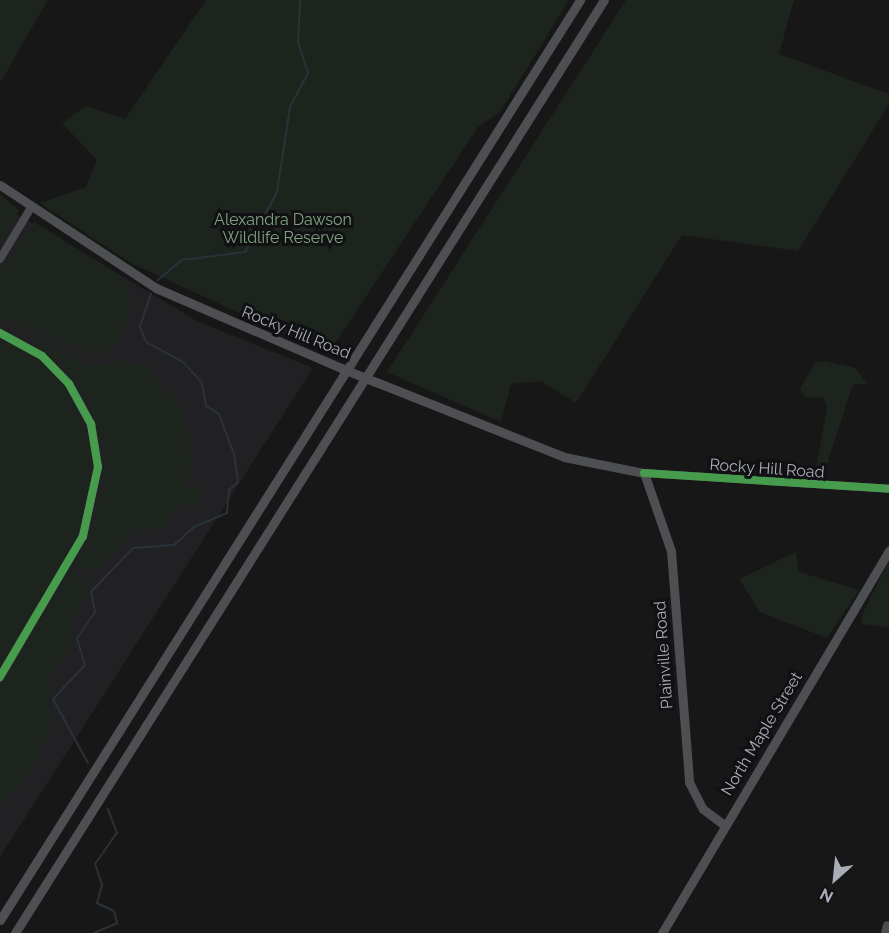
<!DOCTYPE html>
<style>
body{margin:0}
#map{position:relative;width:889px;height:933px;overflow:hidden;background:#171717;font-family:Raleway,sans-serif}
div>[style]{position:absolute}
.built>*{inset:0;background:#212123}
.green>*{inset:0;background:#1d241e}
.stream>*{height:2px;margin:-1px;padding:0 1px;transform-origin:1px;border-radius:1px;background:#2a3239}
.minor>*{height:8px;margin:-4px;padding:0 4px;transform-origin:4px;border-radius:4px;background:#4b4c50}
.major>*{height:9px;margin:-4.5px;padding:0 4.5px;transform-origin:4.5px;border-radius:4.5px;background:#4d4f52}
.major-bridge>*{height:9px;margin:-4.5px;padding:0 4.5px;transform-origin:4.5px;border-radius:4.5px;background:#4d4f52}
.cycleway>*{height:8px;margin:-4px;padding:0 4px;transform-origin:4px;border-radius:4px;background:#469c4c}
span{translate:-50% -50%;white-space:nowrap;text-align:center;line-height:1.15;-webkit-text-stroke:6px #111113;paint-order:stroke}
.park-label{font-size:16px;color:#7fa381}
.street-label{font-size:16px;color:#a8adb8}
.north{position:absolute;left:805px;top:849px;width:60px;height:60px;-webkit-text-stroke:4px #111113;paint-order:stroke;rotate:207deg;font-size:16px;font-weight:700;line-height:24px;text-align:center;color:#a8adb8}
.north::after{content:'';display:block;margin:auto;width:21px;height:27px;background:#a8adb8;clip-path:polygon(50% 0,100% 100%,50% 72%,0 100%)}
</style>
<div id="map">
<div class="built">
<i style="clip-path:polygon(0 204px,199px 322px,313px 368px,0 857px)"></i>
</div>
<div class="green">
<i style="clip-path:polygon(0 0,48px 0,0 83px)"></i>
<i style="clip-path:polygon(206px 0,569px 0,500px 112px,478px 127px,328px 354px,129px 262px,40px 203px,86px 187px,97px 160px,62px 123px,86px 106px,125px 119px)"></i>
<i style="clip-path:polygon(626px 0,794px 0,779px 54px,889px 94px,889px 104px,798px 251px,682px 235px,576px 403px,541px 381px,511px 384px,501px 422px,387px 372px)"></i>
<i style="clip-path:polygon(0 195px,19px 210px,0 247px)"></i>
<i style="clip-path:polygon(34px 222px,117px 273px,128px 291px,130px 316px,119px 342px,96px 354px,0 318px,0 274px)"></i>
<i style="clip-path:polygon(0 335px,57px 369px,98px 455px,80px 542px,0 677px)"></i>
<i style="clip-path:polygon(36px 339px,90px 367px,120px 361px,143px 364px,184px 410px,192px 458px,186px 487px,205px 488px,196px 506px,178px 503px,165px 527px,133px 531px,97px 570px,73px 567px,78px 577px,92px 580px,69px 632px,70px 649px,51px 676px,50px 732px,26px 778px,0 806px,0 687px,88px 541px,104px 482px,102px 441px,86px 400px,67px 372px,30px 341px)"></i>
<i style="clip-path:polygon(825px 361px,855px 368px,868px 384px,853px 384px,826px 467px,814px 480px,827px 407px,824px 398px,805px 397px,800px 389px,815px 363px)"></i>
<i style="clip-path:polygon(796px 552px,799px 572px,859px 590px,827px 638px,760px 612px,739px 579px)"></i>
<i style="clip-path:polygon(889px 561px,889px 627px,861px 624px,863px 613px)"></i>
</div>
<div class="stream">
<i style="left:158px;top:280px;width:31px;rotate:-40deg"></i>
<i style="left:182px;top:260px;width:64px;rotate:-7.2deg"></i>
<i style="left:245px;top:252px;width:68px;rotate:-61.9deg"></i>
<i style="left:277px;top:192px;width:86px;rotate:-81.3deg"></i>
<i style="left:290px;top:107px;width:38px;rotate:-62deg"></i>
<i style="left:308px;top:73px;width:32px;rotate:-108deg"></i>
<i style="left:298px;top:43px;width:43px;rotate:-87.3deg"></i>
<i style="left:88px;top:763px;width:73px;rotate:-118.7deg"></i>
<i style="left:53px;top:699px;width:47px;rotate:-46.7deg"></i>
<i style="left:85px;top:665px;width:28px;rotate:-107deg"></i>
<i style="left:77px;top:638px;width:32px;rotate:-55deg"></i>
<i style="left:95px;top:612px;width:20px;rotate:-101deg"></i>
<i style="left:91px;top:592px;width:61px;rotate:-46.3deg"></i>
<i style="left:133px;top:548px;width:41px;rotate:-4.2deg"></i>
<i style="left:174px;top:545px;width:27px;rotate:-42deg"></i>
<i style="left:194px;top:527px;width:36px;rotate:-23deg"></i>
<i style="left:227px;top:513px;width:23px;rotate:-85deg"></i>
<i style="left:229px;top:490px;width:12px;rotate:-42deg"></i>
<i style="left:238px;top:482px;width:28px;rotate:-98deg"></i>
<i style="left:234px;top:454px;width:43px;rotate:-110.6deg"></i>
<i style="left:219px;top:414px;width:15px;rotate:-148deg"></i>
<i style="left:206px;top:406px;width:23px;rotate:-100deg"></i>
<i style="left:202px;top:383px;width:28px;rotate:-132deg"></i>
<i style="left:183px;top:362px;width:42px;rotate:-151.6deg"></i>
<i style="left:146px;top:342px;width:17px;rotate:-111deg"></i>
<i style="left:140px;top:326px;width:34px;rotate:-71deg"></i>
<i style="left:94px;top:933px;width:25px;rotate:-23deg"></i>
<i style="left:117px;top:923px;width:12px;rotate:-104deg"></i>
<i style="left:114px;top:911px;width:19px;rotate:-155deg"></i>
<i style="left:97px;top:903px;width:19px;rotate:-74deg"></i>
<i style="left:102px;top:885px;width:22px;rotate:-108deg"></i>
<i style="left:95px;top:864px;width:38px;rotate:-55deg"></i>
<i style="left:117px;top:833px;width:26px;rotate:-111deg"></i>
</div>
<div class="minor">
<i style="left:0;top:259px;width:62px;rotate:-58.9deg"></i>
<i style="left:0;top:333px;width:48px;rotate:28.7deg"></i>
<i style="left:42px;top:356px;width:39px;rotate:46deg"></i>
<i style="left:69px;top:384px;width:46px;rotate:61.2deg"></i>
<i style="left:91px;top:424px;width:44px;rotate:80.8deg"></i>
<i style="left:98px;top:467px;width:71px;rotate:102.3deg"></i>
<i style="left:83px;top:536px;width:164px;rotate:120.5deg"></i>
<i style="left:644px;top:473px;width:246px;rotate:3.7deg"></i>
<i style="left:885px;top:933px;width:8px;rotate:-76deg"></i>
</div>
<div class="major">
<i style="left:0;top:185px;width:187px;rotate:33.4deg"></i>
<i style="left:156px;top:288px;width:202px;rotate:23.4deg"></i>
<i style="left:376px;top:382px;width:202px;rotate:21.7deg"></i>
<i style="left:564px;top:457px;width:82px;rotate:11.3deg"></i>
<i style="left:644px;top:473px;width:83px;rotate:70.9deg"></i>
<i style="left:671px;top:551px;width:232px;rotate:85.5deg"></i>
<i style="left:689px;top:782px;width:30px;rotate:63deg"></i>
<i style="left:703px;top:809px;width:26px;rotate:37deg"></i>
<i style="left:0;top:920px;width:1088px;rotate:-57.77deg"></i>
<i style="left:15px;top:933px;width:1103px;rotate:-57.74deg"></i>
<i style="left:662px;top:933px;width:445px;rotate:-59.3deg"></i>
</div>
<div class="major-bridge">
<i style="left:341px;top:368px;width:38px;rotate:22deg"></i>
</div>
<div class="cycleway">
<i style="left:0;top:333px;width:48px;rotate:28.7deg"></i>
<i style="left:42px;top:356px;width:39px;rotate:46deg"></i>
<i style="left:69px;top:384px;width:46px;rotate:61.2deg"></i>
<i style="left:91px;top:424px;width:44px;rotate:80.8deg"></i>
<i style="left:98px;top:467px;width:71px;rotate:102.3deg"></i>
<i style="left:83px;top:536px;width:164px;rotate:120.5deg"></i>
<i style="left:644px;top:473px;width:246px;rotate:3.7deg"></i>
</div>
<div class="park-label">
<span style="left:283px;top:229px">Alexandra Dawson<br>Wildlife Reserve</span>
</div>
<div class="street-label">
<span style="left:296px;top:333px;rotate:22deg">Rocky Hill Road</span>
<span style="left:767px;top:469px;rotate:4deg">Rocky Hill Road</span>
<span style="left:664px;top:655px;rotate:-94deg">Plainville Road</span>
<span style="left:762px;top:734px;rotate:-59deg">North Maple Street</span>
</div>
<div class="north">N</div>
</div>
